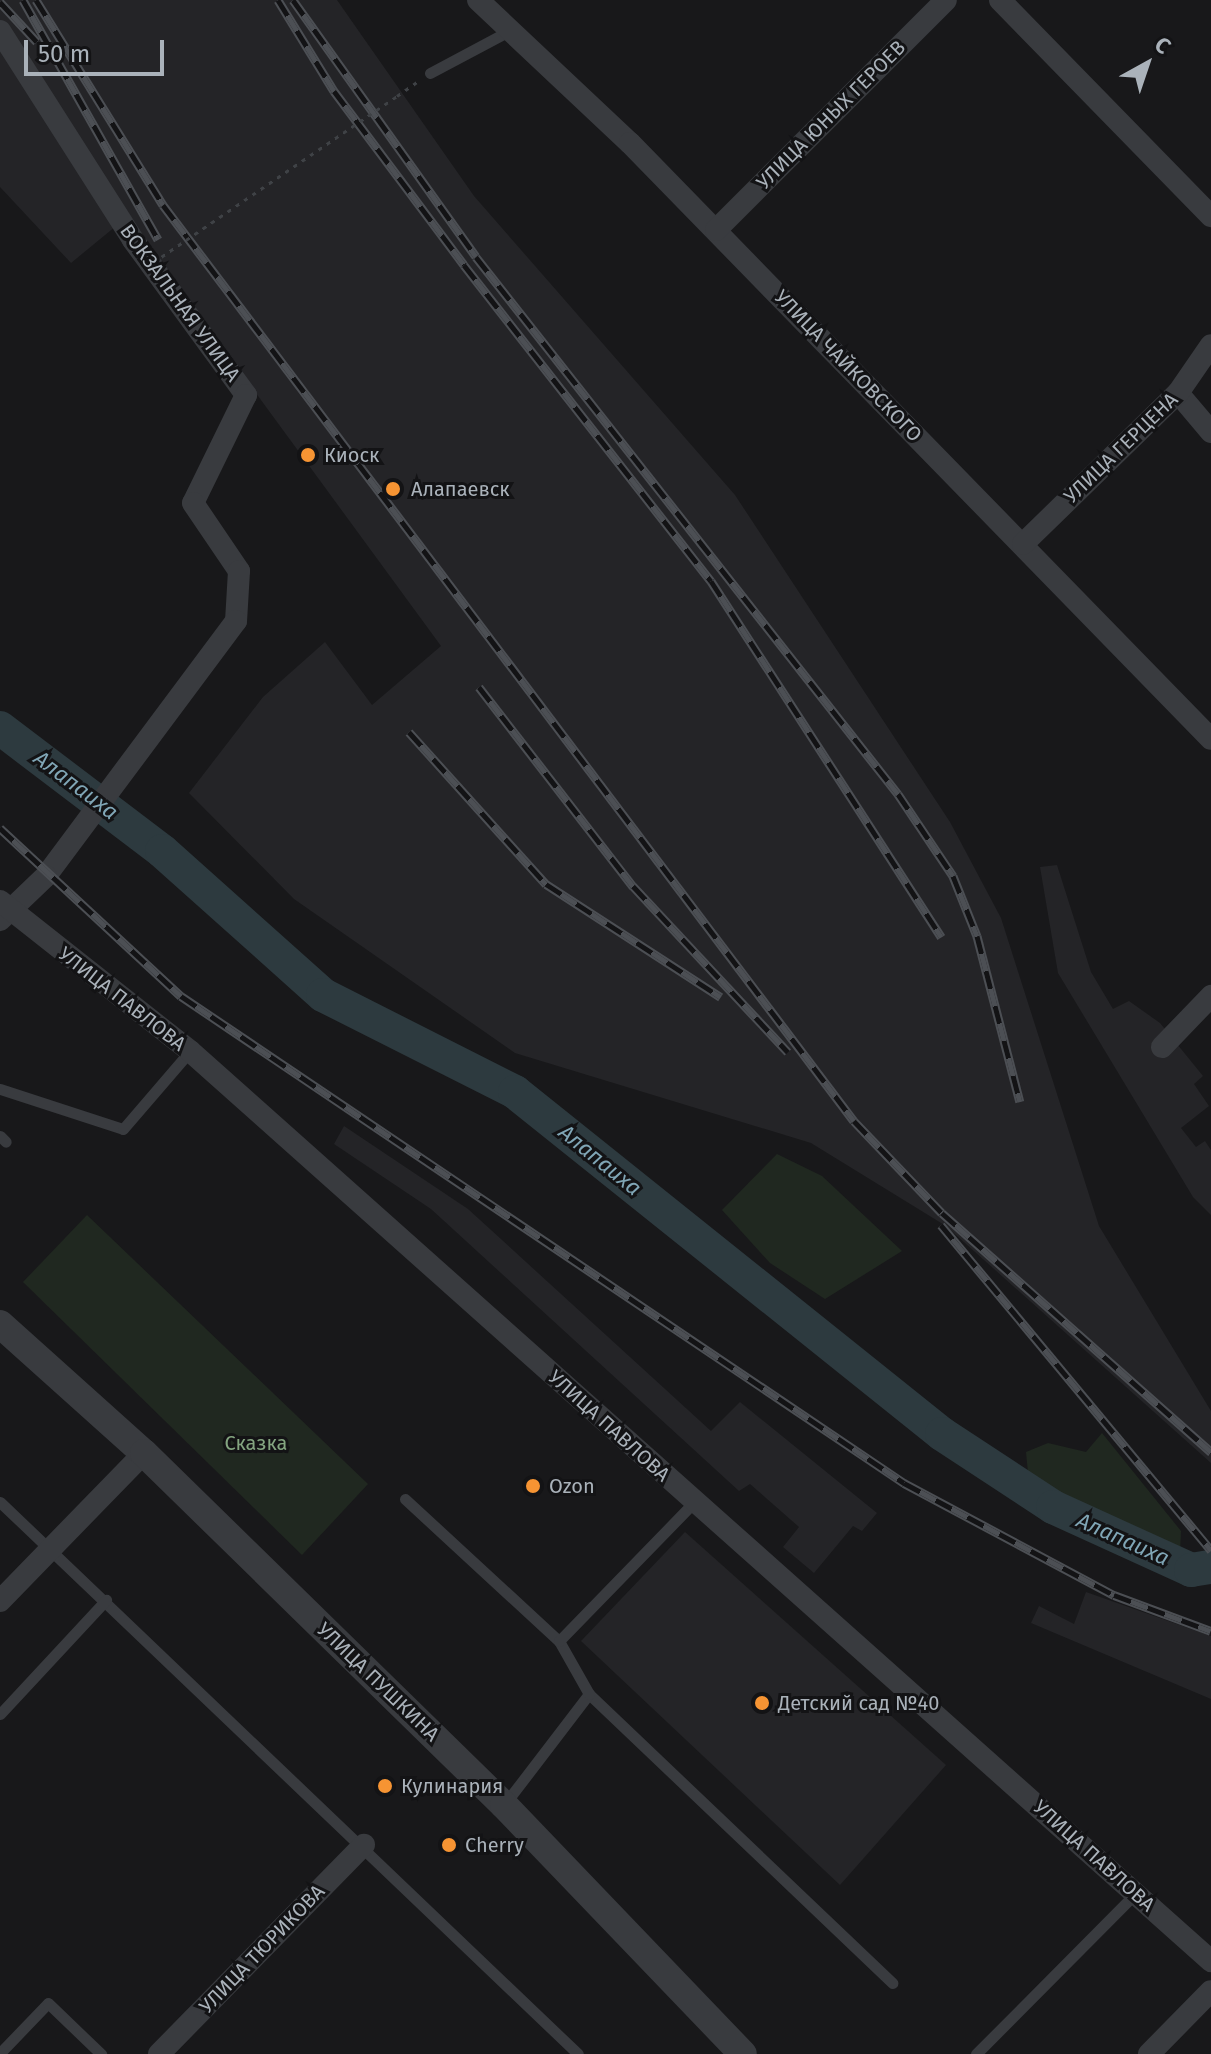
<!DOCTYPE html>
<meta charset="utf-8">
<style>
body{margin:0}
#map{position:relative;width:1211px;height:2054px;overflow:hidden;background:#18181a;font-family:"Fira Sans",sans-serif}
div>[style]{position:absolute}
.built>*{inset:0;background:#242427}
.green>*{inset:0;background:#202820}
.river>*{height:34px;margin:-17px;padding:0 17px;transform-origin:17px;border-radius:17px;background:#2d3a3f}
.path>*{height:3px;margin-top:-1.5px;transform-origin:0;background:repeating-linear-gradient(90deg,#3f4246 0 4px,transparent 0 10px)}
.service>*{height:11px;margin:-5.5px;padding:0 5.5px;transform-origin:5.5px;border-radius:5.5px;background:#393b3f}
.minor>*{height:22px;margin:-11px;padding:0 11px;transform-origin:11px;border-radius:11px;background:#393b3f}
.tertiary>*{height:28px;margin:-14px;padding:0 14px;transform-origin:14px;border-radius:14px;background:#393b3f}
.rail>*{height:9px;margin-top:-4.5px;transform-origin:0;background:repeating-linear-gradient(90deg,#131315 0 18px,#4c4f54 0 36px);box-sizing:border-box;border-block:2px solid #4c4f54}
.path-bridge>*{height:3px;margin-top:-1.5px;transform-origin:0;background:repeating-linear-gradient(90deg,#3f4246 0 4px,transparent 0 10px)}
.dots>*{width:22px;height:22px;translate:-50% -50%;box-sizing:border-box;border:4px solid #131315;border-radius:50%}
span{translate:-50% -50%;white-space:nowrap;text-align:center;line-height:1.15;-webkit-text-stroke:6px #131315;paint-order:stroke}
.street-label{font-size:20px;color:#aab2ba}
.poi-label{font-size:20px;color:#aab2ba}
.left{translate:0 -50%;text-align:left}
.park-label{font-size:20px;color:#84a580}
.water-label{font-size:22px;color:#80a6b6;font-style:italic}
.north{position:absolute;left:1107px;top:24px;width:80px;height:80px;-webkit-text-stroke:6px #131315;paint-order:stroke;rotate:40deg;font-size:22px;font-weight:700;line-height:32px;text-align:center;color:#aab2ba}
.north::after{content:'';display:block;margin:auto;width:28px;height:36px;background:#aab2ba;clip-path:polygon(50% 0,100% 100%,50% 72%,0 100%)}
.scale{position:absolute;left:24px;top:40px;width:140px;height:36px;box-sizing:border-box;border:4px solid #aab2ba;border-top:0;padding-left:10px;font-size:24px;line-height:28px;white-space:nowrap;color:#aab2ba;-webkit-text-stroke:6px #131315;paint-order:stroke}
</style>
<div id="map">
<div class="built">
<i style="clip-path:polygon(0 0,337px 0,474px 196px,735px 495px,950px 822px,1001px 918px,1099px 1226px,1211px 1411px,1211px 1463px,946px 1226px,811px 1143px,515px 1053px,294px 899px,189px 793px,263px 697px,325px 642px,372px 705px,441px 646px,127px 217px,71px 263px,0 187px)"></i>
<i style="clip-path:polygon(1057px 865px,1091px 972px,1113px 1009px,1129px 1001px,1160px 1023px,1203px 1076px,1194px 1084px,1209px 1106px,1181px 1128px,1196px 1147px,1205px 1141px,1211px 1150px,1211px 1215px,1193px 1197px,1058px 973px,1040px 867px)"></i>
<i style="clip-path:polygon(344px 1126px,468px 1209px,711px 1431px,740px 1402px,877px 1513px,862px 1531px,853px 1526px,814px 1573px,783px 1547px,799px 1527px,750px 1484px,739px 1491px,431px 1209px,334px 1144px)"></i>
<i style="clip-path:polygon(685px 1532px,946px 1765px,840px 1885px,581px 1641px)"></i>
<i style="clip-path:polygon(1086px 1592px,1211px 1636px,1211px 1699px,1031px 1623px,1039px 1606px,1074px 1624px)"></i>
</div>
<div class="green">
<i style="clip-path:polygon(777px 1154px,822px 1176px,902px 1251px,825px 1299px,770px 1263px,722px 1210px)"></i>
<i style="clip-path:polygon(87px 1215px,368px 1484px,302px 1555px,23px 1282px)"></i>
<i style="clip-path:polygon(1102px 1433px,1181px 1531px,1180px 1553px,1099px 1520px,1028px 1473px,1026px 1452px,1048px 1443px,1086px 1452px)"></i>
</div>
<div class="river">
<i style="left:0;top:728px;width:203px;rotate:37.2deg"></i>
<i style="left:162px;top:851px;width:216px;rotate:41.8deg"></i>
<i style="left:323px;top:995px;width:215px;rotate:26.8deg"></i>
<i style="left:515px;top:1092px;width:547px;rotate:38.69deg"></i>
<i style="left:942px;top:1434px;width:133px;rotate:33.3deg"></i>
<i style="left:1053px;top:1507px;width:152px;rotate:24.5deg"></i>
<i style="left:1191px;top:1570px;width:20px;rotate:-9deg"></i>
</div>
<div class="path">
<i style="left:397px;top:96px;width:24px;rotate:-35deg"></i>
<i style="left:471px;top:1843px;width:7px;rotate:-56deg"></i>
</div>
<div class="service">
<i style="left:430px;top:73px;width:87px;rotate:-28deg"></i>
<i style="left:0;top:1089px;width:129px;rotate:18deg"></i>
<i style="left:123px;top:1129px;width:103px;rotate:-49.3deg"></i>
<i style="left:0;top:1136px;width:8px;rotate:45deg"></i>
<i style="left:405px;top:1499px;width:209px;rotate:42.7deg"></i>
<i style="left:0;top:1502px;width:799px;rotate:43.68deg"></i>
<i style="left:589px;top:1694px;width:419px;rotate:43.6deg"></i>
<i style="left:0;top:1714px;width:156px;rotate:-47.1deg"></i>
<i style="left:504px;top:1805px;width:140px;rotate:-52.6deg"></i>
<i style="left:589px;top:1694px;width:61px;rotate:-119.5deg"></i>
<i style="left:559px;top:1641px;width:194px;rotate:-45.8deg"></i>
<i style="left:0;top:2053px;width:69px;rotate:-46.2deg"></i>
<i style="left:48px;top:2003px;width:74px;rotate:43.9deg"></i>
<i style="left:976px;top:2054px;width:227px;rotate:-45.2deg"></i>
</div>
<div class="minor">
<i style="left:478px;top:0;width:209px;rotate:43.3deg"></i>
<i style="left:630px;top:143px;width:832px;rotate:45.73deg"></i>
<i style="left:1000px;top:0;width:302px;rotate:45.7deg"></i>
<i style="left:0;top:31px;width:248px;rotate:57.5deg"></i>
<i style="left:133px;top:240px;width:192px;rotate:53.9deg"></i>
<i style="left:246px;top:395px;width:120px;rotate:116.1deg"></i>
<i style="left:193px;top:503px;width:82px;rotate:55.9deg"></i>
<i style="left:239px;top:571px;width:50px;rotate:93.4deg"></i>
<i style="left:236px;top:621px;width:318px;rotate:126.7deg"></i>
<i style="left:46px;top:876px;width:64px;rotate:136.3deg"></i>
<i style="left:716px;top:230px;width:325px;rotate:-45deg"></i>
<i style="left:1178px;top:393px;width:51px;rotate:49.8deg"></i>
<i style="left:1023px;top:544px;width:216px;rotate:-44.3deg"></i>
<i style="left:1178px;top:393px;width:58px;rotate:-55.5deg"></i>
<i style="left:0;top:901px;width:242px;rotate:38.3deg"></i>
<i style="left:190px;top:1051px;width:1368px;rotate:41.71deg"></i>
<i style="left:1162px;top:1047px;width:71px;rotate:-46.1deg"></i>
<i style="left:0;top:1601px;width:206px;rotate:-45.8deg"></i>
<i style="left:159px;top:2054px;width:293px;rotate:-45.6deg"></i>
<i style="left:1149px;top:2054px;width:88px;rotate:-45.5deg"></i>
</div>
<div class="tertiary">
<i style="left:0;top:1324px;width:193px;rotate:41.9deg"></i>
<i style="left:144px;top:1453px;width:503px;rotate:44.36deg"></i>
<i style="left:504px;top:1805px;width:345px;rotate:46.2deg"></i>
</div>
<div class="rail">
<i style="left:23px;top:0;width:275px;rotate:60.6deg"></i>
<i style="left:36px;top:0;width:241px;rotate:58.2deg"></i>
<i style="left:163px;top:205px;width:1147px;rotate:52.97deg"></i>
<i style="left:854px;top:1121px;width:127px;rotate:46.3deg"></i>
<i style="left:942px;top:1213px;width:360px;rotate:41.6deg"></i>
<i style="left:278px;top:0;width:107px;rotate:58.4deg"></i>
<i style="left:334px;top:91px;width:217px;rotate:53.2deg"></i>
<i style="left:464px;top:265px;width:401px;rotate:52deg"></i>
<i style="left:711px;top:581px;width:424px;rotate:57.1deg"></i>
<i style="left:293px;top:0;width:315px;rotate:54.5deg"></i>
<i style="left:476px;top:257px;width:683px;rotate:51.84deg"></i>
<i style="left:898px;top:794px;width:99px;rotate:56.1deg"></i>
<i style="left:953px;top:876px;width:65px;rotate:68.2deg"></i>
<i style="left:977px;top:936px;width:171px;rotate:75.5deg"></i>
<i style="left:0;top:2px;width:54px;rotate:47.2deg"></i>
<i style="left:479px;top:687px;width:252px;rotate:52.3deg"></i>
<i style="left:633px;top:886px;width:227px;rotate:47deg"></i>
<i style="left:409px;top:732px;width:205px;rotate:48deg"></i>
<i style="left:546px;top:884px;width:208px;rotate:32.9deg"></i>
<i style="left:0;top:828px;width:247px;rotate:42.9deg"></i>
<i style="left:181px;top:996px;width:872px;rotate:33.96deg"></i>
<i style="left:904px;top:1483px;width:238px;rotate:28.1deg"></i>
<i style="left:1114px;top:1595px;width:103px;rotate:20.4deg"></i>
<i style="left:941px;top:1225px;width:423px;rotate:50.3deg"></i>
</div>
<div class="path-bridge">
<i style="left:145px;top:268px;width:305px;rotate:-34.3deg"></i>
</div>
<div class="dots">
<i style="left:308px;top:455px;background:#f69433"></i>
<i style="left:393px;top:489px;background:#f69433"></i>
<i style="left:533px;top:1486px;background:#f69433"></i>
<i style="left:762px;top:1703px;background:#f69433"></i>
<i style="left:385px;top:1786px;background:#f69433"></i>
<i style="left:449px;top:1845px;background:#f69433"></i>
</div>
<div class="street-label">
<span style="left:831px;top:115px;rotate:-45deg">УЛИЦА ЮНЫХ ГЕРОЕВ</span>
<span style="left:180px;top:303px;rotate:54deg">ВОКЗАЛЬНАЯ УЛИЦА</span>
<span style="left:848px;top:366px;rotate:46deg">УЛИЦА ЧАЙКОВСКОГО</span>
<span style="left:1121px;top:448px;rotate:-44deg">УЛИЦА ГЕРЦЕНА</span>
<span style="left:122px;top:999px;rotate:38deg">УЛИЦА ПАВЛОВА</span>
<span style="left:609px;top:1426px;rotate:42deg">УЛИЦА ПАВЛОВА</span>
<span style="left:378px;top:1682px;rotate:44deg">УЛИЦА ПУШКИНА</span>
<span style="left:1094px;top:1856px;rotate:42deg">УЛИЦА ПАВЛОВА</span>
<span style="left:262px;top:1949px;rotate:-46deg">УЛИЦА ТЮРИКОВА</span>
</div>
<div class="poi-label">
<span class="left" style="left:324px;top:455px">Киоск</span>
<span class="left" style="left:411px;top:489px">Алапаевск</span>
<span class="left" style="left:549px;top:1486px">Ozon</span>
<span class="left" style="left:778px;top:1703px">Детский сад №40</span>
<span class="left" style="left:401px;top:1786px">Кулинария</span>
<span class="left" style="left:465px;top:1845px">Cherry</span>
</div>
<div class="park-label">
<span style="left:256px;top:1443px">Сказка</span>
</div>
<div class="water-label">
<span style="left:76px;top:785px;rotate:37deg">Алапаиха</span>
<span style="left:600px;top:1160px;rotate:39deg">Алапаиха</span>
<span style="left:1123px;top:1539px;rotate:24deg">Алапаиха</span>
</div>
<div class="north">С</div>
<div class="scale">50 m</div>
</div>
